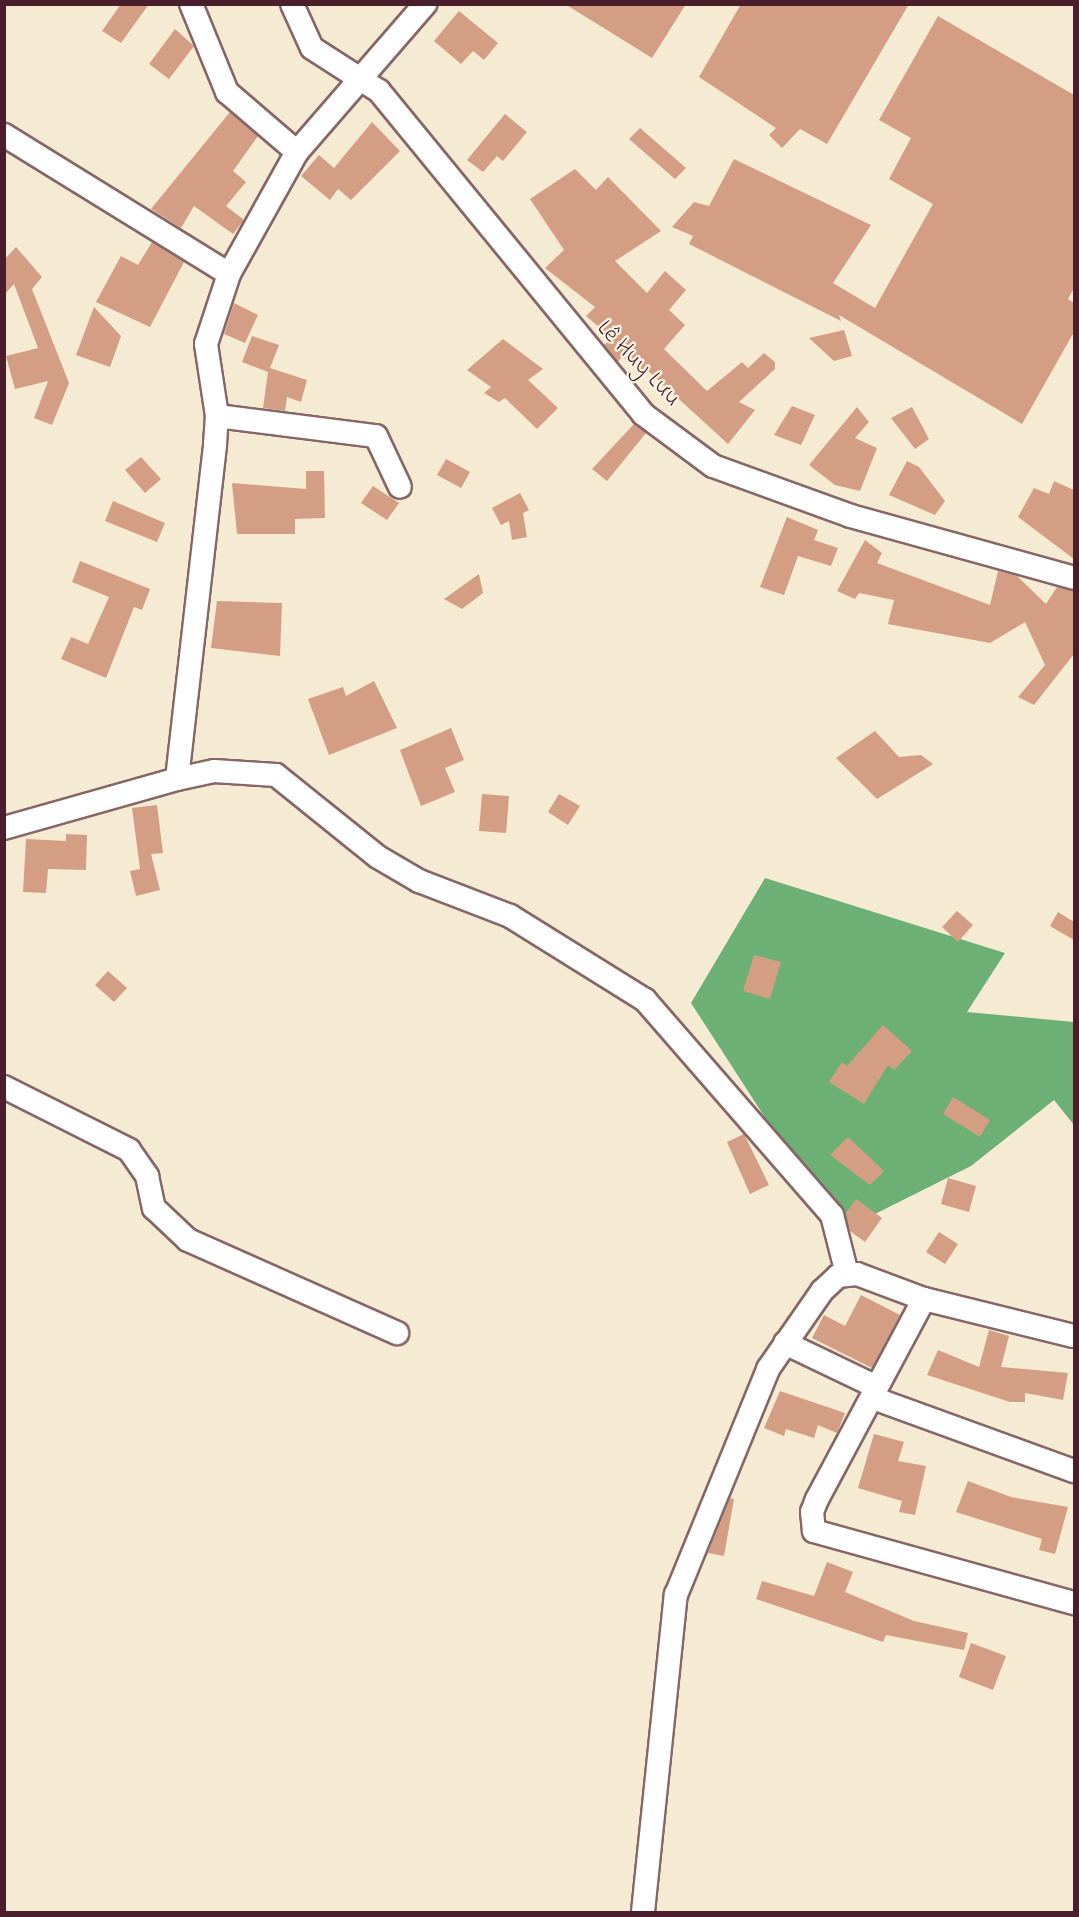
<!DOCTYPE html>
<meta charset="utf-8">
<style>
body{margin:0}
#map{position:relative;width:1079px;height:1917px;overflow:hidden;background:#f5ebd3;font-family:"Indie Flower",sans-serif}
div>[style]{position:absolute}
.forest>*{inset:0;background:#6cb075}
.building>*{inset:0;background:#d39e83}
.roads{filter:drop-shadow(2px 0 #866666) drop-shadow(-2px 0 #866666) drop-shadow(0 2px #866666) drop-shadow(0 -2px #866666)}
.minor>*{height:22px;margin:-11px;padding:0 11px;transform-origin:11px;border-radius:11px;background:#fff}
span{translate:-50% -50%;white-space:nowrap;text-align:center;line-height:1.15;-webkit-text-stroke:4.5px #fcf5e5;paint-order:stroke}
.street-label{font-size:24px;color:#4a1f2b}
.frame{position:absolute;inset:0;border:6px solid #4a1f2b;pointer-events:none}
</style>
<div id="map">
<div class="forest">
<i style="clip-path:polygon(765px 878px,1005px 953px,967px 1012px,1074px 1022px,1074px 1125px,1054px 1100px,971px 1166px,839px 1232px,691px 1003px)"></i>
</div>
<div class="building">
<i style="clip-path:polygon(121px 4px,149px 4px,121px 43px,102px 31px)"></i>
<i style="clip-path:polygon(565px 4px,686px 4px,652px 58px)"></i>
<i style="clip-path:polygon(741px 4px,909px 4px,827px 144px,800px 129px,782px 148px,769px 135px,776px 128px,699px 77px)"></i>
<i style="clip-path:polygon(459px 11px,498px 43px,484px 60px,473px 51px,461px 64px,434px 41px)"></i>
<i style="clip-path:polygon(938px 16px,1074px 95px,1074px 288px,1068px 299px,1074px 303px,1074px 332px,1022px 424px,839px 315px,841px 321px,689px 244px,693px 236px,672px 227px,694px 202px,709px 206px,734px 159px,871px 225px,833px 283px,875px 308px,933px 204px,889px 179px,911px 138px,879px 120px)"></i>
<i style="clip-path:polygon(175px 29px,194px 46px,169px 79px,149px 64px)"></i>
<i style="clip-path:polygon(230px 112px,258px 136px,233px 171px,246px 182px,226px 206px,244px 220px,233px 234px,194px 206px,181px 228px,151px 209px)"></i>
<i style="clip-path:polygon(505px 114px,527px 132px,503px 161px,497px 156px,483px 172px,467px 160px)"></i>
<i style="clip-path:polygon(372px 122px,400px 151px,351px 200px,338px 189px,330px 200px,301px 176px,319px 155px,334px 168px)"></i>
<i style="clip-path:polygon(640px 128px,686px 168px,675px 179px,629px 139px)"></i>
<i style="clip-path:polygon(575px 169px,596px 190px,608px 177px,661px 231px,615px 261px,647px 293px,665px 271px,686px 290px,669px 310px,685px 325px,664px 349px,707px 391px,742px 362px,748px 368px,764px 353px,775px 362px,775px 369px,739px 402px,755px 410px,728px 444px,646px 369px,641px 374px,622px 356px,618px 362px,604px 345px,612px 338px,586px 316px,595px 307px,545px 268px,564px 250px,530px 199px)"></i>
<i style="clip-path:polygon(152px 242px,184px 262px,150px 327px,96px 302px,121px 256px,138px 265px)"></i>
<i style="clip-path:polygon(16px 247px,42px 277px,32px 289px,69px 383px,52px 425px,34px 418px,48px 381px,15px 389px,6px 356px,38px 348px,14px 284px,4px 295px,4px 260px)"></i>
<i style="clip-path:polygon(234px 303px,258px 315px,245px 343px,224px 334px)"></i>
<i style="clip-path:polygon(94px 307px,121px 336px,110px 367px,76px 355px)"></i>
<i style="clip-path:polygon(844px 330px,852px 356px,834px 361px,809px 338px)"></i>
<i style="clip-path:polygon(252px 336px,279px 345px,270px 368px,307px 380px,301px 402px,287px 397px,285px 411px,263px 408px,268px 372px,242px 362px)"></i>
<i style="clip-path:polygon(503px 339px,543px 369px,528px 380px,558px 408px,537px 429px,505px 398px,499px 402px,484px 393px,491px 387px,467px 370px)"></i>
<i style="clip-path:polygon(792px 406px,815px 415px,801px 445px,774px 435px)"></i>
<i style="clip-path:polygon(857px 407px,869px 422px,855px 438px,877px 448px,860px 491px,835px 485px,809px 465px)"></i>
<i style="clip-path:polygon(912px 407px,929px 439px,915px 449px,891px 418px)"></i>
<i style="clip-path:polygon(634px 424px,646px 433px,607px 481px,592px 469px)"></i>
<i style="clip-path:polygon(141px 457px,161px 479px,145px 493px,125px 470px)"></i>
<i style="clip-path:polygon(446px 459px,470px 472px,461px 488px,437px 475px)"></i>
<i style="clip-path:polygon(907px 461px,919px 467px,945px 501px,935px 515px,889px 495px)"></i>
<i style="clip-path:polygon(306px 471px,324px 471px,325px 518px,295px 519px,295px 534px,237px 534px,232px 483px,306px 489px)"></i>
<i style="clip-path:polygon(1054px 481px,1074px 490px,1074px 559px,1018px 517px,1034px 488px,1049px 494px)"></i>
<i style="clip-path:polygon(373px 486px,399px 503px,387px 520px,361px 503px)"></i>
<i style="clip-path:polygon(520px 493px,529px 510px,523px 513px,527px 537px,512px 540px,509px 521px,501px 525px,492px 508px)"></i>
<i style="clip-path:polygon(113px 501px,165px 523px,157px 542px,105px 521px)"></i>
<i style="clip-path:polygon(787px 517px,818px 530px,814px 540px,838px 548px,831px 566px,798px 556px,784px 595px,760px 587px)"></i>
<i style="clip-path:polygon(865px 540px,882px 553px,877px 563px,990px 605px,998px 571px,1017px 576px,1046px 604px,1057px 587px,1074px 591px,1074px 654px,1034px 705px,1018px 697px,1045px 665px,1025px 622px,990px 643px,888px 624px,894px 600px,859px 593px,855px 599px,837px 591px)"></i>
<i style="clip-path:polygon(80px 561px,150px 589px,142px 610px,134px 607px,106px 678px,61px 659px,71px 637px,88px 644px,109px 597px,72px 582px)"></i>
<i style="clip-path:polygon(479px 574px,483px 593px,462px 609px,444px 599px)"></i>
<i style="clip-path:polygon(217px 601px,282px 603px,280px 656px,211px 648px)"></i>
<i style="clip-path:polygon(374px 681px,397px 728px,329px 755px,308px 699px,343px 687px,346px 696px)"></i>
<i style="clip-path:polygon(451px 728px,464px 760px,445px 768px,455px 792px,421px 806px,400px 750px)"></i>
<i style="clip-path:polygon(875px 731px,899px 757px,921px 755px,933px 764px,877px 799px,836px 758px)"></i>
<i style="clip-path:polygon(482px 794px,509px 796px,506px 833px,479px 831px)"></i>
<i style="clip-path:polygon(559px 794px,580px 806px,568px 825px,548px 812px)"></i>
<i style="clip-path:polygon(157px 805px,163px 853px,151px 854px,160px 890px,136px 896px,130px 871px,140px 869px,132px 808px)"></i>
<i style="clip-path:polygon(66px 834px,87px 835px,86px 870px,48px 869px,46px 893px,23px 892px,26px 839px,66px 841px)"></i>
<i style="clip-path:polygon(957px 911px,973px 925px,958px 942px,942px 927px)"></i>
<i style="clip-path:polygon(1058px 912px,1074px 922px,1074px 940px,1050px 926px)"></i>
<i style="clip-path:polygon(754px 955px,781px 962px,770px 999px,743px 991px)"></i>
<i style="clip-path:polygon(108px 971px,127px 988px,114px 1002px,95px 985px)"></i>
<i style="clip-path:polygon(883px 1025px,912px 1051px,894px 1070px,888px 1065px,864px 1104px,829px 1082px,842px 1062px,847px 1066px)"></i>
<i style="clip-path:polygon(953px 1097px,990px 1120px,980px 1137px,943px 1114px)"></i>
<i style="clip-path:polygon(744px 1134px,769px 1185px,750px 1194px,727px 1142px)"></i>
<i style="clip-path:polygon(848px 1137px,884px 1171px,870px 1185px,830px 1155px)"></i>
<i style="clip-path:polygon(948px 1178px,976px 1186px,969px 1212px,941px 1204px)"></i>
<i style="clip-path:polygon(856px 1199px,882px 1218px,865px 1242px,850px 1231px,846px 1213px)"></i>
<i style="clip-path:polygon(939px 1232px,958px 1244px,945px 1264px,926px 1252px)"></i>
<i style="clip-path:polygon(861px 1295px,900px 1315px,872px 1368px,812px 1338px,824px 1315px,845px 1326px)"></i>
<i style="clip-path:polygon(989px 1330px,1009px 1336px,1001px 1367px,1068px 1373px,1063px 1400px,1025px 1393px,1025px 1402px,1010px 1402px,927px 1375px,938px 1350px,979px 1367px)"></i>
<i style="clip-path:polygon(780px 1391px,845px 1413px,837px 1433px,818px 1425px,814px 1438px,786px 1429px,784px 1436px,764px 1428px)"></i>
<i style="clip-path:polygon(874px 1434px,904px 1442px,898px 1461px,926px 1466px,915px 1515px,899px 1512px,902px 1501px,858px 1488px)"></i>
<i style="clip-path:polygon(968px 1481px,1011px 1497px,1068px 1507px,1055px 1554px,1039px 1550px,1042px 1539px,956px 1512px)"></i>
<i style="clip-path:polygon(730px 1498px,734px 1499px,724px 1556px,708px 1553px)"></i>
<i style="clip-path:polygon(827px 1562px,853px 1572px,845px 1592px,914px 1621px,968px 1633px,964px 1650px,886px 1635px,883px 1642px,756px 1599px,762px 1581px,814px 1596px)"></i>
<i style="clip-path:polygon(971px 1643px,1006px 1656px,993px 1690px,959px 1677px)"></i>
</div>
<div class="roads">
<div class="minor">
<i style="left:292px;top:4px;width:48px;rotate:65.6deg"></i>
<i style="left:312px;top:48px;width:80px;rotate:32.7deg"></i>
<i style="left:379px;top:91px;width:417px;rotate:50.7deg"></i>
<i style="left:643px;top:414px;width:87px;rotate:36.6deg"></i>
<i style="left:713px;top:466px;width:147px;rotate:19.9deg"></i>
<i style="left:851px;top:516px;width:231px;rotate:15.5deg"></i>
<i style="left:4px;top:135px;width:264px;rotate:31.7deg"></i>
<i style="left:297px;top:152px;width:196px;rotate:-49.1deg"></i>
<i style="left:217px;top:416px;width:160px;rotate:7.2deg"></i>
<i style="left:376px;top:436px;width:56px;rotate:64.8deg"></i>
<i style="left:177px;top:779px;width:38px;rotate:-12deg"></i>
<i style="left:214px;top:771px;width:62px;rotate:3.7deg"></i>
<i style="left:276px;top:775px;width:131px;rotate:38.8deg"></i>
<i style="left:378px;top:857px;width:48px;rotate:30.3deg"></i>
<i style="left:419px;top:881px;width:97px;rotate:21deg"></i>
<i style="left:510px;top:916px;width:159px;rotate:31.9deg"></i>
<i style="left:645px;top:1000px;width:285px;rotate:49deg"></i>
<i style="left:832px;top:1215px;width:61px;rotate:75.7deg"></i>
<i style="left:4px;top:828px;width:180px;rotate:-15.8deg"></i>
<i style="left:177px;top:779px;width:337px;rotate:-83.5deg"></i>
<i style="left:215px;top:444px;width:28px;rotate:-86deg"></i>
<i style="left:217px;top:416px;width:73px;rotate:-98.7deg"></i>
<i style="left:206px;top:344px;width:74px;rotate:-71.8deg"></i>
<i style="left:229px;top:274px;width:140px;rotate:-60.9deg"></i>
<i style="left:297px;top:152px;width:92px;rotate:-139.4deg"></i>
<i style="left:227px;top:92px;width:95px;rotate:-112.2deg"></i>
<i style="left:4px;top:1087px;width:140px;rotate:26.7deg"></i>
<i style="left:129px;top:1150px;width:32px;rotate:55deg"></i>
<i style="left:147px;top:1176px;width:33px;rotate:78deg"></i>
<i style="left:154px;top:1208px;width:47px;rotate:43.3deg"></i>
<i style="left:188px;top:1240px;width:229px;rotate:24deg"></i>
<i style="left:924px;top:1299px;width:227px;rotate:118.1deg"></i>
<i style="left:817px;top:1499px;width:14px;rotate:111deg"></i>
<i style="left:812px;top:1512px;width:19px;rotate:84deg"></i>
<i style="left:814px;top:1531px;width:270px;rotate:15.5deg"></i>
<i style="left:785px;top:1343px;width:102px;rotate:25.6deg"></i>
<i style="left:873px;top:1398px;width:214px;rotate:20deg"></i>
<i style="left:643px;top:1912px;width:319px;rotate:-84.1deg"></i>
<i style="left:676px;top:1595px;width:244px;rotate:-67.8deg"></i>
<i style="left:768px;top:1369px;width:95px;rotate:-55.3deg"></i>
<i style="left:822px;top:1291px;width:22px;rotate:-43deg"></i>
<i style="left:838px;top:1276px;width:19px;rotate:-6deg"></i>
<i style="left:857px;top:1274px;width:72px;rotate:20.5deg"></i>
<i style="left:924px;top:1299px;width:154px;rotate:13.9deg"></i>
</div>
</div>
<div class="street-label">
<span style="left:638px;top:364px;rotate:46deg">Lê Huy Lưu</span>
</div>
<div class="frame"></div>
</div>
